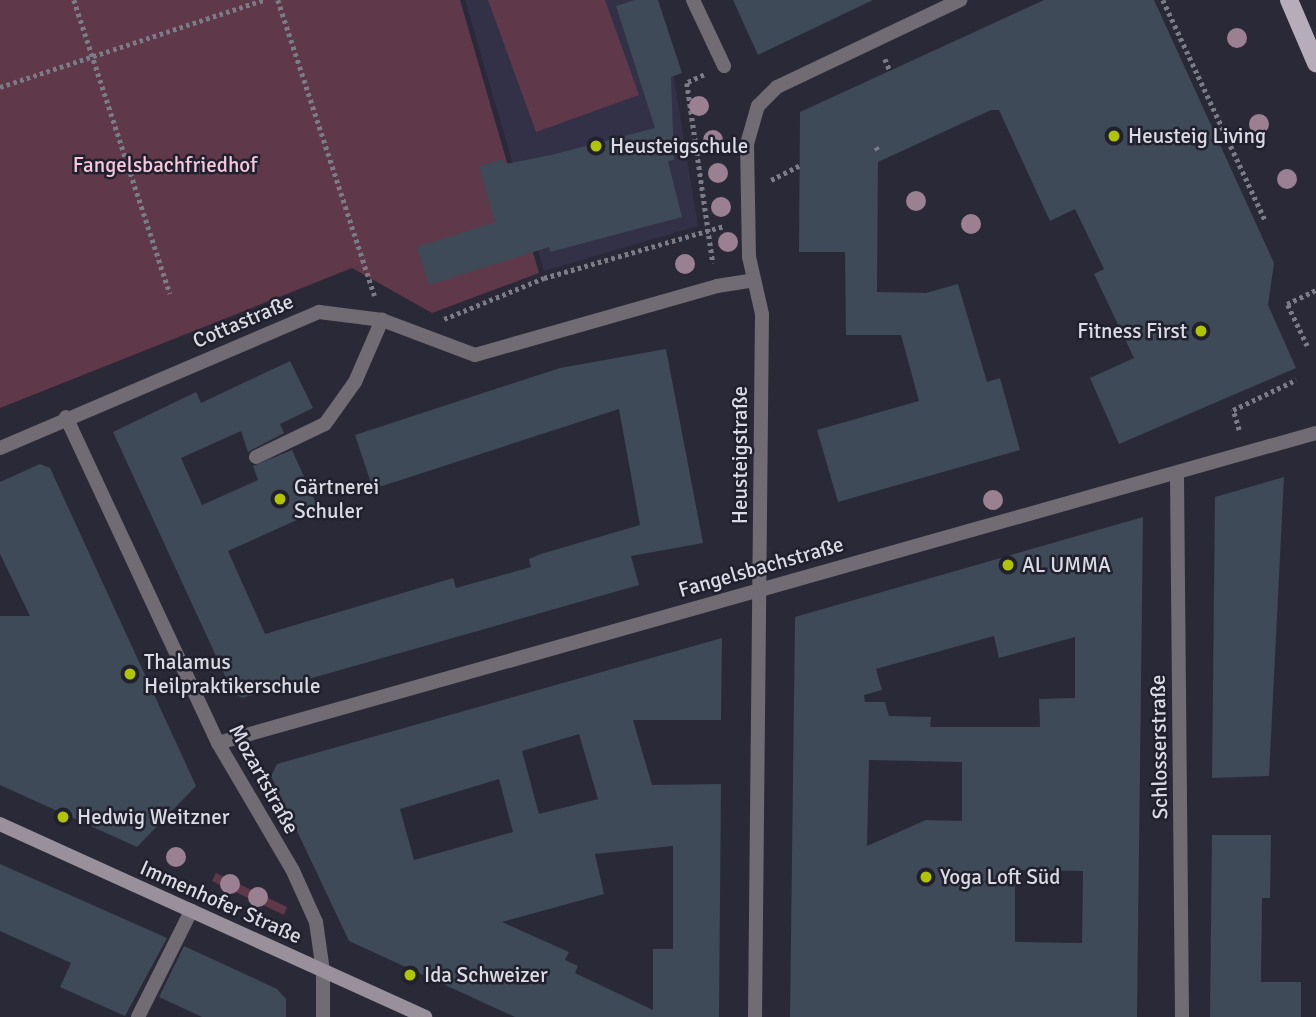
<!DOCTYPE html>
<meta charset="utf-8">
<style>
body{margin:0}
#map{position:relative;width:1316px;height:1017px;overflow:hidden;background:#2a2938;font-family:Signika,sans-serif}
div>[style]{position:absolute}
.built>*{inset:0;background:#323147}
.green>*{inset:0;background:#5f3949}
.building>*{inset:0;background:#3e4a57}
.path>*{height:4.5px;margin-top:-2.25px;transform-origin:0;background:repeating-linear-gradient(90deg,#7c7c89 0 3.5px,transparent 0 7px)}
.lane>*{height:14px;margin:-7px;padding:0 7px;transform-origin:7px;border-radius:7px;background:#716c73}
.street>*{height:14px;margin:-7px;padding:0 7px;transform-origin:7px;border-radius:7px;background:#716c73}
.secondary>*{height:14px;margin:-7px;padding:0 7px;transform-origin:7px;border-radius:7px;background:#99909b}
.primary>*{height:18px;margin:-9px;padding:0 9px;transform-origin:9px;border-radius:9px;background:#b7acba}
.trees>*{width:20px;height:20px;margin:-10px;border-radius:50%;background:#9b8091}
.dots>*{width:19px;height:19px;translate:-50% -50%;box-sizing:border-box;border:4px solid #20202e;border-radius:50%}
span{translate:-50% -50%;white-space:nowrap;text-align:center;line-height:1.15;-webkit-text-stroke:5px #20202e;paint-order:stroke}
.poi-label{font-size:21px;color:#dbdbe5}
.left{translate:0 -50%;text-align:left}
.right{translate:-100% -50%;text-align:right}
.park-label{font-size:21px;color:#f7c8da}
.street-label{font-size:21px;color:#dbdbe5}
</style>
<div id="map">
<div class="built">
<i style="clip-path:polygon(465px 0,644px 0,672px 66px,698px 226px,544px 271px)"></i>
</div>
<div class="green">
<i style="clip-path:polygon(0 0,460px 0,539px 273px,432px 313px,352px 268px,0 408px)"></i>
<i style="clip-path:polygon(488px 0,605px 0,639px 95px,536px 132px)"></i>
<i style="clip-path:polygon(216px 873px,287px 907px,284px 915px,212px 881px)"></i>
</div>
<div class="building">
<i style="clip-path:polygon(635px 0,658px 0,682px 73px,671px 77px,674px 160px,668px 161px,682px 217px,550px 252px,549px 247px,429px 285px,417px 247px,495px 222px,479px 166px,503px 159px,505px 164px,551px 155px,655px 128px,616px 6px)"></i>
<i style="clip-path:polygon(733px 0,873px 0,758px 55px)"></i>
<i style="clip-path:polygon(1044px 0,1154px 0,1274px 263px,1268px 305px,1296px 368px,1119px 444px,1090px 378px,1134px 358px,1094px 274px,1104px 269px,1075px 209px,1050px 221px,999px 110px,991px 110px,878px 162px,877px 292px,926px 293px,958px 284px,987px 382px,1000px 378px,1020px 450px,838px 502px,817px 430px,919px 401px,901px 335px,846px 335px,845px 252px,799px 252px,800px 112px)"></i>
<i style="clip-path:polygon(666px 349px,703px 543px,631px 556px,639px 585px,242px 698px,233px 693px,113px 432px,196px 392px,201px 403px,290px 361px,313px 408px,280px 424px,284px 433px,248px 452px,241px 431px,181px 458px,202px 505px,258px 480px,253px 466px,292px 450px,319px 510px,228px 551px,265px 634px,453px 578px,456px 588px,531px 567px,529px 559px,541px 554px,640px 525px,619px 409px,373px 489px,355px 435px,560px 368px)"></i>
<i style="clip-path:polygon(40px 464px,50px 468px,196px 786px,137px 847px,0 785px,0 616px,30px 616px,0 554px,0 482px)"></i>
<i style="clip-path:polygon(1284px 477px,1269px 776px,1212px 778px,1215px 497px)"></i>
<i style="clip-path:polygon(evenodd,1143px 517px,1137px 1017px,790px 1017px,795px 617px,1143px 517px,994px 636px,999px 658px,1075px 637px,1075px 698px,1039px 699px,1040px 727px,930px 727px,931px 717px,889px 716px,885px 702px,865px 702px,864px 695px,882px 690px,876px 669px,994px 636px,1143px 517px,869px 760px,962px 762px,962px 821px,926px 820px,867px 846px,869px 760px,1143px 517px,1015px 870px,1083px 871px,1082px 943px,1015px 942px,1015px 870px)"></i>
<i style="clip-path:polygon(evenodd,722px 638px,721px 720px,633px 720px,652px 785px,721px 784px,719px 1017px,515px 1017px,349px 941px,271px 776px,277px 764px,722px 638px,579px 734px,598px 799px,539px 814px,522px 751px,579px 734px,722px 638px,499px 779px,513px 832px,414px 860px,400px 809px,499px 779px,722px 638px,673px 846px,673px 949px,653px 949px,653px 1010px,575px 973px,578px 966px,565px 960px,569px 952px,502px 922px,604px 894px,595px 854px,673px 846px)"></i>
<i style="clip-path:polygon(1212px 835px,1271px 835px,1270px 898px,1262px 898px,1261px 982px,1301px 982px,1301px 1017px,1210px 1017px)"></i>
<i style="clip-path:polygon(0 864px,167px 938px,125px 1016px,60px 987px,71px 963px,0 931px)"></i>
<i style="clip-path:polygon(184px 946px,277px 989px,286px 999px,286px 1017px,202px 1017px,159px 997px)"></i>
</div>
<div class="path">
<i style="left:74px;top:0;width:309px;rotate:71.9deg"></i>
<i style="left:278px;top:0;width:311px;rotate:71.9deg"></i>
<i style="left:1163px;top:0;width:242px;rotate:65.1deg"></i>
<i style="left:885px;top:59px;width:13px;rotate:67deg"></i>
<i style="left:704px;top:75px;width:19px;rotate:155deg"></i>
<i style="left:687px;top:83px;width:182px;rotate:81.8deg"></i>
<i style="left:0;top:87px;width:277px;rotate:-18.3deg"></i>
<i style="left:876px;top:147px;width:4px;rotate:56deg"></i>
<i style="left:771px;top:180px;width:33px;rotate:-27deg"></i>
<i style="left:444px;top:319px;width:108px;rotate:-22.3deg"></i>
<i style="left:544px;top:278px;width:187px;rotate:-16.1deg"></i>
<i style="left:1307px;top:346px;width:47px;rotate:-115.5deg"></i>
<i style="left:1287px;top:304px;width:32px;rotate:-26deg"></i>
<i style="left:1239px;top:430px;width:21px;rotate:-107deg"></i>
<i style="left:1233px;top:410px;width:70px;rotate:-25.5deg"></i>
</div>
<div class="lane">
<i style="left:256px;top:457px;width:76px;rotate:-25.6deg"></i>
<i style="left:325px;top:424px;width:52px;rotate:-54.5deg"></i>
<i style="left:355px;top:382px;width:68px;rotate:-66.5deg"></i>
<i style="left:138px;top:1017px;width:119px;rotate:-63.4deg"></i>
</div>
<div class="street">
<i style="left:693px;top:0;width:73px;rotate:64.8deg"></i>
<i style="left:66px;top:417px;width:360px;rotate:65deg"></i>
<i style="left:218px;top:743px;width:148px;rotate:59.6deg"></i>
<i style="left:293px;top:871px;width:56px;rotate:65.7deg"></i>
<i style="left:316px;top:922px;width:49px;rotate:81.9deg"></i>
<i style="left:323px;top:971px;width:46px;rotate:90deg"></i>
<i style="left:0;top:448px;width:347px;rotate:-23.1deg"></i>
<i style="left:319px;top:312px;width:64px;rotate:7.2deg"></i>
<i style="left:382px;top:320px;width:99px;rotate:20.6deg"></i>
<i style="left:475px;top:355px;width:252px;rotate:-15.9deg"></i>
<i style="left:717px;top:286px;width:37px;rotate:-9deg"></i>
<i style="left:1177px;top:476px;width:541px;rotate:89.47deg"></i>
<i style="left:218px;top:743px;width:1141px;rotate:-15.77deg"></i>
<i style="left:755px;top:1017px;width:703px;rotate:-89.43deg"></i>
<i style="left:762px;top:314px;width:58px;rotate:-102.8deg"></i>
<i style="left:749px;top:257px;width:113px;rotate:-91deg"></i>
<i style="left:747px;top:144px;width:40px;rotate:-74deg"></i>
<i style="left:758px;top:106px;width:27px;rotate:-45deg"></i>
<i style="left:777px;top:87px;width:203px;rotate:-25.4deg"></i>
</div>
<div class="secondary">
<i style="left:0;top:824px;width:467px;rotate:24.4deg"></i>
</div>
<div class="primary">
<i style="left:1289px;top:0;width:69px;rotate:66.8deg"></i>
</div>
<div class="trees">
<i style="left:1237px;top:38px"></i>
<i style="left:699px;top:106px"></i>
<i style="left:1259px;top:124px"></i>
<i style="left:713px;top:140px"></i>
<i style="left:718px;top:173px"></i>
<i style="left:1287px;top:179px"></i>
<i style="left:916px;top:201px"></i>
<i style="left:721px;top:207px"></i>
<i style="left:971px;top:224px"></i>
<i style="left:728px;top:242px"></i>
<i style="left:685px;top:264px"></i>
<i style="left:993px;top:500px"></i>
<i style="left:176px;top:857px"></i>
<i style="left:230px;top:884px"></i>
<i style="left:258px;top:897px"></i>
</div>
<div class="dots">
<i style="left:1114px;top:136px;background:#b0c500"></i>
<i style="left:596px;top:146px;background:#b0c500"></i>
<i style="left:1201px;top:331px;background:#b0c500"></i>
<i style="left:280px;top:499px;background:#b0c500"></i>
<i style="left:1008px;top:565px;background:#b0c500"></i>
<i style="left:130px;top:674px;background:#b0c500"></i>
<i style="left:63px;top:817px;background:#b0c500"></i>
<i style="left:926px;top:877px;background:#b0c500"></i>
<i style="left:410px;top:975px;background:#b0c500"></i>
</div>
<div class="poi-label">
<span class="left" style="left:1128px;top:136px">Heusteig Living</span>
<span class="left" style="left:610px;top:146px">Heusteigschule</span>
<span class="right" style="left:1187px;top:331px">Fitness First</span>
<span class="left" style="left:294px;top:499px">Gärtnerei<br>Schuler</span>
<span class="left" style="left:1022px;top:565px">AL UMMA</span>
<span class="left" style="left:144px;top:674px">Thalamus<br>Heilpraktikerschule</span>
<span class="left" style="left:77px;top:817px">Hedwig Weitzner</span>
<span class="left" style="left:940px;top:877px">Yoga Loft Süd</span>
<span class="left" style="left:424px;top:975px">Ida Schweizer</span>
</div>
<div class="park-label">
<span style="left:165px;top:165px">Fangelsbachfriedhof</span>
</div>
<div class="street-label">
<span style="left:243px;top:321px;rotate:-23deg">Cottastraße</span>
<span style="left:740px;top:455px;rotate:-90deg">Heusteigstraße</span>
<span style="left:761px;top:567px;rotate:-16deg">Fangelsbachstraße</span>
<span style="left:1159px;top:747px;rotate:-91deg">Schlosserstraße</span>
<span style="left:264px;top:779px;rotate:61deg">Mozartstraße</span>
<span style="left:221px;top:902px;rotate:24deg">Immenhofer Straße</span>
</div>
</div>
